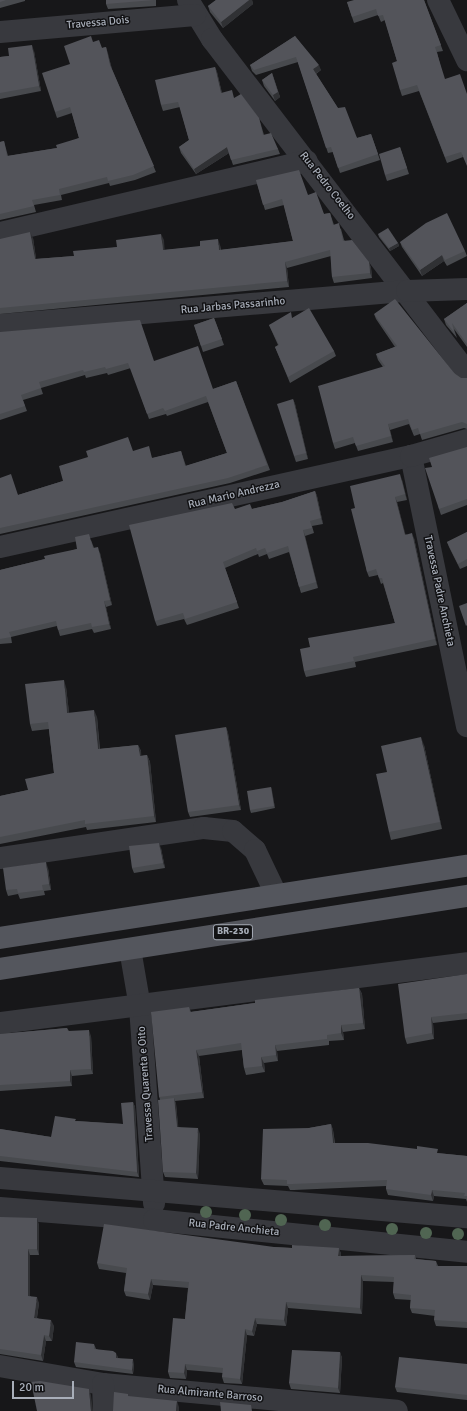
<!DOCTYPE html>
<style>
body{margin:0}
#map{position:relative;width:467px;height:1411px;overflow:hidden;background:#171719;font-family:Signika,sans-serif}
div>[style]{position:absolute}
.minor>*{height:22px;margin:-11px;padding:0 11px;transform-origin:11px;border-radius:11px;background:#38393e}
.major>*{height:22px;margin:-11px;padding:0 11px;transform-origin:11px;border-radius:11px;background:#54565d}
.trees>*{width:12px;height:12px;margin:-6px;border-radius:50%;background:#506552}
.wall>*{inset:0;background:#484a4e}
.shaded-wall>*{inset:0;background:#303134}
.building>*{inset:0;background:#53545a}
span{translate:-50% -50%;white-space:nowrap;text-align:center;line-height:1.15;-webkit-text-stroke:3px #121214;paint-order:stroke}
.shield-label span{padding:1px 3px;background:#121214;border:1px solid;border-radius:3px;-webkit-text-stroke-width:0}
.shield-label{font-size:10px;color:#a8aeb9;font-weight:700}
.street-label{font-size:11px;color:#a8aeb9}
.scale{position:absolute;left:12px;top:1381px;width:62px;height:18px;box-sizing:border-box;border:2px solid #a8aeb9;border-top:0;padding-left:5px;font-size:12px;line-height:14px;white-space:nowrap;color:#a8aeb9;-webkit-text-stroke:3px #121214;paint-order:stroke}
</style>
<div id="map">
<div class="minor">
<i style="left:188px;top:0;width:46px;rotate:58.4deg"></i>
<i style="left:212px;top:39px;width:419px;rotate:52.6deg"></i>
<i style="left:438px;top:0;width:67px;rotate:64.2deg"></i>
<i style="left:0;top:32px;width:196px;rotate:-5deg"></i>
<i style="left:0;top:233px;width:315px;rotate:-13.2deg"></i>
<i style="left:0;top:325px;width:408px;rotate:-4.8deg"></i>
<i style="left:407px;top:291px;width:60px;rotate:-1.9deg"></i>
<i style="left:411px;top:456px;width:276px;rotate:78.3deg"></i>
<i style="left:0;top:547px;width:421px;rotate:-12.5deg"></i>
<i style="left:411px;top:456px;width:58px;rotate:-15.9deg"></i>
<i style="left:0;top:858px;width:206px;rotate:-8.4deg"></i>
<i style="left:204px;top:828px;width:29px;rotate:6deg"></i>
<i style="left:233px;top:831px;width:29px;rotate:41deg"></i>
<i style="left:255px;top:850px;width:49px;rotate:64.5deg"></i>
<i style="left:130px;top:949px;width:59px;rotate:80.2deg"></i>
<i style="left:140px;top:1007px;width:197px;rotate:85.9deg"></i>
<i style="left:0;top:1023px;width:471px;rotate:-7.3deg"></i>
<i style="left:0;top:1178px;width:469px;rotate:4.8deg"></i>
<i style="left:0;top:1208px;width:154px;rotate:4.5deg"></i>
<i style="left:154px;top:1220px;width:315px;rotate:5.8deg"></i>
<i style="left:0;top:1366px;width:105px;rotate:9.9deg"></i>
<i style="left:103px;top:1384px;width:295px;rotate:5.2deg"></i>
<i style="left:103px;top:1384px;width:27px;rotate:88deg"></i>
</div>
<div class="major">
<i style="left:0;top:938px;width:473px;rotate:-8.8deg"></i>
<i style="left:0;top:969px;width:473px;rotate:-8.9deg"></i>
</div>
<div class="trees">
<i style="left:206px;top:1212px"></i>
<i style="left:245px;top:1215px"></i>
<i style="left:281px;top:1220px"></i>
<i style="left:325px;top:1225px"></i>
<i style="left:392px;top:1229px"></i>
<i style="left:426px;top:1233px"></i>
<i style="left:458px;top:1234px"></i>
</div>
<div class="wall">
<i style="clip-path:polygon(0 0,25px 0,25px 1px,0 8px)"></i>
<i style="clip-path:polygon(106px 0,156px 0,156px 6px,108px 9px,106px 4px)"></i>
<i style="clip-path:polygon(216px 0,252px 0,253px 4px,223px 28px,210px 12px,208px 6px)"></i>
<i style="clip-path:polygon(424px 0,443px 51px,437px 52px,463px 157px,447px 163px,419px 91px,402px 96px,400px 90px,397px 61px,385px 20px,381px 22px,378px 15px,354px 23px,347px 2px)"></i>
<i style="clip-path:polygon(295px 36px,321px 70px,316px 74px,357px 138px,371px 134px,380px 160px,340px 173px,333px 152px,328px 153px,298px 62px,256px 75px,252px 71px,250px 65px)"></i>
<i style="clip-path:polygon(93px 42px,102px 48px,106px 47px,112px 69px,156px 172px,135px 180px,110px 186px,109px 183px,61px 195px,62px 200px,34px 205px,36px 212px,0 220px,0 142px,4px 141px,8px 156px,57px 148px,79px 138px,72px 113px,57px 118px,55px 112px,70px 64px)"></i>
<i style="clip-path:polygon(34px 51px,41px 91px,0 99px,0 57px,9px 56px)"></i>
<i style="clip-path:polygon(215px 67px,217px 72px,222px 93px,234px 98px,259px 118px,264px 135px,278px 149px,280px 154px,233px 165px,229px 153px,196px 174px,181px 153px,179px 147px,189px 140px,180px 107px,163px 111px,161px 105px)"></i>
<i style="clip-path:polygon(272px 73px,280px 97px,275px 101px,264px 86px,262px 80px)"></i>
<i style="clip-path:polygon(400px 147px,409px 174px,387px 181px,385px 175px)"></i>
<i style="clip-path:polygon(256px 180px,308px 195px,324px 214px,330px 213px,334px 225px,341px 229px,344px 240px,369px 262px,371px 268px,372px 278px,334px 283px,332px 277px,331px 256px,287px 268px,289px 287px,0 314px,0 239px,33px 238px,36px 259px,74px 256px,117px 247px,164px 240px,164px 250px,220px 245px,221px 250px,293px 241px,284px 205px,265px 210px)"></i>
<i style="clip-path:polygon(378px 234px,398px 243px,399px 246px,390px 251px,379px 237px)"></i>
<i style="clip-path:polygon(400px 242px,465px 251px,467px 256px,447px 266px,444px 261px,422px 276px,402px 247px)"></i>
<i style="clip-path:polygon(467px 303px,467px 347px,454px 329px,457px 338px,446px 325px,444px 319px)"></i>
<i style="clip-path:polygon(374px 314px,461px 378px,467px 378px,467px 429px,464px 428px,422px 440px,420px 434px,414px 436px,409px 424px,390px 430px,393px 442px,358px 451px,355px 443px,335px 449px,333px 443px,383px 367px,378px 360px,376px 354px,395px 347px,376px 319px)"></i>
<i style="clip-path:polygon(214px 318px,224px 345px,203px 352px,194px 325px)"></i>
<i style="clip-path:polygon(293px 318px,334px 351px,336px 356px,290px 383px,275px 347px,278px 345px,269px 325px)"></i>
<i style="clip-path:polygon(0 332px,154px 361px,213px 389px,236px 381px,270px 470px,230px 483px,0 534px,0 478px,18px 495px,63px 481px,133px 451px,153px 458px,181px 451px,186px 466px,227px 453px,208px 402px,167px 416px,166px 414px,149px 419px,131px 368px,108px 375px,107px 373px,86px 378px,85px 375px,41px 388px,43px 394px,23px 400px,27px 411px,0 420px)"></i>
<i style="clip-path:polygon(293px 399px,295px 404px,308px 459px,296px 462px,294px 456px)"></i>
<i style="clip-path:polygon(467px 447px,467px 505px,441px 515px,439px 509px,432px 467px)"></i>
<i style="clip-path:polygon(402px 480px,407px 500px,397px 502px,405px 534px,414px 538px,437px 645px,355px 662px,356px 667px,306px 677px,304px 671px,310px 647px,395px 623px,383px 583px,381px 584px,378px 575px,369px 577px,367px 572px,355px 508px)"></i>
<i style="clip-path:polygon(315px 491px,317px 496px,323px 524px,312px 526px,314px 533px,305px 536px,318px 588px,301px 593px,289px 552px,269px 559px,267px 554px,259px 557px,258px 554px,225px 568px,239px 608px,187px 625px,184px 619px,157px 626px,155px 621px,235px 509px,252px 509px,282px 502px)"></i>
<i style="clip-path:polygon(467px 532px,467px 566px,460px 569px,449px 547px,447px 542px)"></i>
<i style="clip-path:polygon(91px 540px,94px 548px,100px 553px,112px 605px,106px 607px,111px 629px,94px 633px,92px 629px,60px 636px,57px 626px,11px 637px,12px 643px,0 644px,0 570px,45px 559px,77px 549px)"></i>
<i style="clip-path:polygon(66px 687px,69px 713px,97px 717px,100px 749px,138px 745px,141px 751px,141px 756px,147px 755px,150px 762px,156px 822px,87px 830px,86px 827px,0 844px,0 796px,28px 790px,54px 773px,49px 729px,32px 731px,30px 724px)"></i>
<i style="clip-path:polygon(226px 727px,228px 733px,241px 810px,190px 817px,188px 812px)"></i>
<i style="clip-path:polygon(424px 745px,442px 829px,391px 840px,389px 832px)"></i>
<i style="clip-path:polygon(271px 787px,275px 808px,251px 813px,250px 810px)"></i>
<i style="clip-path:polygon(161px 848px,165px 868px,134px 873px,132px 868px)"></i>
<i style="clip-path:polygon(48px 868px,51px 890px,44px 891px,45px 895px,20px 899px,18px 894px,8px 896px,6px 890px)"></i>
<i style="clip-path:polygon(467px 974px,467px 1019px,433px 1023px,434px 1039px,407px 1044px,405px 1038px)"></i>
<i style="clip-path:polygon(359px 988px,362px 994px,365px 1029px,343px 1032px,344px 1040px,329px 1041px,329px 1045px,277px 1051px,278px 1061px,264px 1063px,265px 1072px,246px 1075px,244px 1068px,242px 1050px,199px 1056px,204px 1098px,175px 1101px,176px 1104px,178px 1127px,200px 1134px,198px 1179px,165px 1177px,163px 1172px,160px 1099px,159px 1097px,189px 1007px,191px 1012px)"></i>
<i style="clip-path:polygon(67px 1028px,69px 1031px,91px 1036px,93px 1074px,72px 1076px,72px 1086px,0 1091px,0 1034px)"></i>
<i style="clip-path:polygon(133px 1102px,135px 1107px,139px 1177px,0 1161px,0 1129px,51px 1137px,77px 1121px,123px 1124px)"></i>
<i style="clip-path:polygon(331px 1124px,333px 1130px,335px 1143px,467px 1156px,467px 1202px,466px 1199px,434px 1196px,433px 1201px,388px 1195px,386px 1189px,386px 1186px,294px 1190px,290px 1190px,288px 1186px,264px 1185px,261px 1179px,309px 1128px)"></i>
<i style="clip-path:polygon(0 1217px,39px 1224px,39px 1255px,30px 1255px,30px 1296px,39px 1303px,37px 1318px,54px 1326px,52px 1341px,46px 1341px,43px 1361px,0 1354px)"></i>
<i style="clip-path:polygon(274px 1247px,292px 1248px,339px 1248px,341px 1254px,341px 1256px,415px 1255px,416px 1259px,436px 1261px,438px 1266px,467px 1266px,467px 1328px,436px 1326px,434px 1320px,435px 1316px,412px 1313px,410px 1308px,411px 1300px,395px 1299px,393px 1293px,394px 1282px,363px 1281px,362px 1314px,288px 1308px,286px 1326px,257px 1324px,254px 1336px,247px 1335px,242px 1384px,224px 1383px,222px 1377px,223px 1373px,187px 1370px,186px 1379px,170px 1378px,168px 1372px,185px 1319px,188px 1288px,153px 1285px,150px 1300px,126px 1296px,124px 1291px,126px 1273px,99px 1269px,97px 1263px)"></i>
<i style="clip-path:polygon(94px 1344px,96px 1349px,118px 1357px,118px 1358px,134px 1364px,133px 1374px,76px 1367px,74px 1362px)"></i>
<i style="clip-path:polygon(340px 1352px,342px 1358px,340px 1393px,291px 1389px,289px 1383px)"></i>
<i style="clip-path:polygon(467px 1364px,467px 1400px,397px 1392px,395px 1387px)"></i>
</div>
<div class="shaded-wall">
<i style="clip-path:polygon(249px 0,252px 0,253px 4px,223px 28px,221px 22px)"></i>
<i style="clip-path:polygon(32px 45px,34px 51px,41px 91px,39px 86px)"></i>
<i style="clip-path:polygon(106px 47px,108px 53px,112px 71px,110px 65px)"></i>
<i style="clip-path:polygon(319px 65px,321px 70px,315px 74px,313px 69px)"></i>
<i style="clip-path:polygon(215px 67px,217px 72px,223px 99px,221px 93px)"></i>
<i style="clip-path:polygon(272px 73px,280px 97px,275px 101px,273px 95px)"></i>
<i style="clip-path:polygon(227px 147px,229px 153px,196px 174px,194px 169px)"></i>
<i style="clip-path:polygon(30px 232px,33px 238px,37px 264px,35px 259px)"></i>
<i style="clip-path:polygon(161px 234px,164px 240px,165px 255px,163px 250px)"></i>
<i style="clip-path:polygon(218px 239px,220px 245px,221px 256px,219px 250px)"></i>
<i style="clip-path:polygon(398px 243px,399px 246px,390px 251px,389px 248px)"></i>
<i style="clip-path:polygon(442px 255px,444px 261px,422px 276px,420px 270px)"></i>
<i style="clip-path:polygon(285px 262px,287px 268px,289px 287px,287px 281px)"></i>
<i style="clip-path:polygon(369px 262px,371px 268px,372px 278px,370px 273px)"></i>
<i style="clip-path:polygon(293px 399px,295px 404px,308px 459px,306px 453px)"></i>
<i style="clip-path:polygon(388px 424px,390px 430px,393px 442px,391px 436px)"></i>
<i style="clip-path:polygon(400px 474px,402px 480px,407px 500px,405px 494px)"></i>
<i style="clip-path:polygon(315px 491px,317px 496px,323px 524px,321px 518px)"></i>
<i style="clip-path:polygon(395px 497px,397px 502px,407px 540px,405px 535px)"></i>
<i style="clip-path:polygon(303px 530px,305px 536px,318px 588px,316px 582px)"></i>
<i style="clip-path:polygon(412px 533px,414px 538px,437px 645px,435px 639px)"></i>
<i style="clip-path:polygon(98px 547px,100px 553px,112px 605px,110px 600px)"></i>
<i style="clip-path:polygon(104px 601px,106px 607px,111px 629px,109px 624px)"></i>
<i style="clip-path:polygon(64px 680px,66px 687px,70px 720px,67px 713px)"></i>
<i style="clip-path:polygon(94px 710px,97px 717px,100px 756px,98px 749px)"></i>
<i style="clip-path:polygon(226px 727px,228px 733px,241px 810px,239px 805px)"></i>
<i style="clip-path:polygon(421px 737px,424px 745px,442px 829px,440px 822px)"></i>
<i style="clip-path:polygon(138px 745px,141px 751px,142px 763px,140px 756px)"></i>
<i style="clip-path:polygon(147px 755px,150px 762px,156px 822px,154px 816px)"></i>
<i style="clip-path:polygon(271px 787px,272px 790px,275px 808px,274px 806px)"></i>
<i style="clip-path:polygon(159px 843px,161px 848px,165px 868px,163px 863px)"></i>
<i style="clip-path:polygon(46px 862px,48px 868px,51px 890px,49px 884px)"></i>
<i style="clip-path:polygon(359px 988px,362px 994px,365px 1029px,363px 1023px)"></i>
<i style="clip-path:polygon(431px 1017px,433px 1023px,434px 1039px,432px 1033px)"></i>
<i style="clip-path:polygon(341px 1025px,343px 1032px,344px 1040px,341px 1033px)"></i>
<i style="clip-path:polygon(89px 1030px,91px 1036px,93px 1074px,91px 1069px)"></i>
<i style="clip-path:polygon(275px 1045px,277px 1051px,278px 1061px,276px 1055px)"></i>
<i style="clip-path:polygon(196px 1050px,199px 1056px,204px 1098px,202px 1092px)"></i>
<i style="clip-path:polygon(261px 1057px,264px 1063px,265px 1072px,262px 1066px)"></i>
<i style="clip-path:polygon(70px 1070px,72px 1076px,72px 1086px,70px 1081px)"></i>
<i style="clip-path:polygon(174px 1098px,176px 1104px,179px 1133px,177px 1127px)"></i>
<i style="clip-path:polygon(133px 1102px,135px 1107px,139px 1177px,137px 1172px)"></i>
<i style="clip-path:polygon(331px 1124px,333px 1130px,335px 1149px,333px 1143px)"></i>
<i style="clip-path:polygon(198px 1128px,200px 1134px,198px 1179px,196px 1173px)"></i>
<i style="clip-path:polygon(432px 1190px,434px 1196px,433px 1201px,431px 1195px)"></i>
<i style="clip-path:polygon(37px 1218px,39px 1224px,39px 1255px,37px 1249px)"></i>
<i style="clip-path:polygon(339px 1248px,341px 1254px,340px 1261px,338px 1256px)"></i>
<i style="clip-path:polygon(28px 1249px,30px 1255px,30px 1302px,28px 1296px)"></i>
<i style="clip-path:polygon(361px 1275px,363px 1281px,362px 1314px,360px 1308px)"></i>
<i style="clip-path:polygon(151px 1279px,153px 1285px,150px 1300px,148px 1294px)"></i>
<i style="clip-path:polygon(37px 1297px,39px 1303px,36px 1323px,34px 1318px)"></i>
<i style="clip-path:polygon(286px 1302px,288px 1308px,286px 1326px,284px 1320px)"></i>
<i style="clip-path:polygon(255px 1318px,257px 1324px,254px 1336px,252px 1331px)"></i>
<i style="clip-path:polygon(51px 1320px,54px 1326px,52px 1341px,49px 1336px)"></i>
<i style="clip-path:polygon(245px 1329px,247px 1335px,242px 1384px,240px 1379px)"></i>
<i style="clip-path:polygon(44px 1335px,46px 1341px,43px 1361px,41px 1355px)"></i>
<i style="clip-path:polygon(340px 1352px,342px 1358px,340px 1393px,338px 1388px)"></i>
<i style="clip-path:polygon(116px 1353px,118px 1357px,117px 1362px,116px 1358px)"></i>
<i style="clip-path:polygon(133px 1359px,134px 1364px,133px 1374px,132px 1370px)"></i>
<i style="clip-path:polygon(185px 1364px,187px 1370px,186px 1379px,184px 1373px)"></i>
<i style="clip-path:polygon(89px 1389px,91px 1395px,93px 1411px,91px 1411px)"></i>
<i style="clip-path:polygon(177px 1401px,179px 1407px,179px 1411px,176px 1411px)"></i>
</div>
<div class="building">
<i style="clip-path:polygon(0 0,6px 0,0 2px)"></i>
<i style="clip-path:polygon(106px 0,154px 0,106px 4px)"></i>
<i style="clip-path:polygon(216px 0,249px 0,221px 22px,208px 6px)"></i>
<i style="clip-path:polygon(354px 0,424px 0,441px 45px,435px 47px,445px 79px,460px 74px,467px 94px,467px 166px,461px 152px,445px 157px,417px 85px,400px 90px,392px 63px,397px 61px,383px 15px,378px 16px,376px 9px,352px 17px,347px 2px)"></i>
<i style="clip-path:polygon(91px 36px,93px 42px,99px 40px,102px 48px,106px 47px,110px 65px,154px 166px,133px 175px,108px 181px,107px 177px,59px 189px,60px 195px,32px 200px,34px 206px,0 214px,0 142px,4px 141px,7px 156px,57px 148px,56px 145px,79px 138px,70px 107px,55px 112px,42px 73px,70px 64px,64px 46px)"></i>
<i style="clip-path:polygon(295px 36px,319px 65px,313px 69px,338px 108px,345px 107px,357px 138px,371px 134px,378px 154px,338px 168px,331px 147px,326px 148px,296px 57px,254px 70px,250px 65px)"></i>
<i style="clip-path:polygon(32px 45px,39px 86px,0 93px,0 57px,9px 56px,8px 48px)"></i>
<i style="clip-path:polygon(215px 67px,221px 93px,232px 90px,234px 98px,241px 94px,259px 118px,263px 135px,271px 133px,278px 149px,231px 160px,227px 147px,194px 169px,179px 147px,189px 140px,178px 102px,161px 105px,155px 80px)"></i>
<i style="clip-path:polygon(272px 73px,278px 92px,273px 95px,262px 80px)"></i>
<i style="clip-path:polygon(400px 147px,407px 168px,385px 175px,379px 154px)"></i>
<i style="clip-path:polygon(299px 170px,308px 195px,316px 192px,324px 214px,330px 213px,333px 225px,339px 223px,343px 241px,352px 240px,369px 262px,370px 273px,332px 277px,330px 250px,285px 262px,287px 281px,0 308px,0 239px,30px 232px,35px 259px,74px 256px,73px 251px,117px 247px,116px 240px,161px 234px,163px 250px,200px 246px,200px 241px,218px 239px,219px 250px,293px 241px,282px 199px,263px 205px,256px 180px)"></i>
<i style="clip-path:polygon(447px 213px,465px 251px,445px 260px,442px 255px,420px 270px,400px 242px,426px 223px)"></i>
<i style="clip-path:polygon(388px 228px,398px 243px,389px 248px,378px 234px)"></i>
<i style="clip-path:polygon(395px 299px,455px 374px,461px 378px,467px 378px,467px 424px,462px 422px,420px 434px,418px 428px,412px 430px,408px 419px,388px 424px,391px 436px,356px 446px,353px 437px,333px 443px,318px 386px,385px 366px,376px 354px,397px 346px,374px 314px)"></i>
<i style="clip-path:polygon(467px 303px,467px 344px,452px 323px,454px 332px,444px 319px)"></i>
<i style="clip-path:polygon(309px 308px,334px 351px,288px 377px,275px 347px,279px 345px,269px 325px,291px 312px,292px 318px)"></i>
<i style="clip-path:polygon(214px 318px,222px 339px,201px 346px,194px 325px)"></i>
<i style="clip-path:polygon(140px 320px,154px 361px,198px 346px,213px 389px,236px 381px,267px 465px,228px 478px,0 528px,0 478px,11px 474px,18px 495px,63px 481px,59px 466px,88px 457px,86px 451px,128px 437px,133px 451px,149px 446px,152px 458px,181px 451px,185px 466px,227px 453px,206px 396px,165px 411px,163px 408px,147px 414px,128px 363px,106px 369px,105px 367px,84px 372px,83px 370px,39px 382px,41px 388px,21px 395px,25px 406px,0 414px,0 332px)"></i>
<i style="clip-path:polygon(293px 399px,306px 453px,294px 456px,277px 404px)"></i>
<i style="clip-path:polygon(467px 447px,467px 499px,439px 509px,425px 468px,432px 467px,429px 458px)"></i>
<i style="clip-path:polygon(400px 474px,405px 494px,395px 497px,405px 535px,412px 533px,435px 639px,353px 657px,354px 661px,304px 671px,300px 649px,310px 647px,308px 638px,395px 623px,382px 578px,379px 578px,376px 569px,367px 572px,351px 509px,355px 508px,350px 486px)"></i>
<i style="clip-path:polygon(315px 491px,321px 518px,310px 521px,312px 528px,303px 530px,316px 582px,299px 587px,288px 546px,267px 553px,265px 548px,257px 551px,256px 548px,223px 562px,237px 602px,185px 619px,183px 613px,155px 621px,129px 525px,232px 503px,235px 509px,250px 504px,252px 509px,282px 502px)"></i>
<i style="clip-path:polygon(467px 532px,467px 559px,458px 564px,447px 542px)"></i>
<i style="clip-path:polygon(89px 534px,93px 548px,98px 547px,110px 600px,104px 601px,109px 624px,92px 627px,91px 623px,58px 630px,56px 621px,9px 632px,11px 637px,0 639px,0 570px,45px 559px,44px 556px,77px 549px,75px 537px)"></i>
<i style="clip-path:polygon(467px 603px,467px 625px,466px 626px,459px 606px)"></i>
<i style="clip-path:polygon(64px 680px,67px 713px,94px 710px,98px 749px,138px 745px,140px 756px,147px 755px,154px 816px,85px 824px,85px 820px,0 837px,0 796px,28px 790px,25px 779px,54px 773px,48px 722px,30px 724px,25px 684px)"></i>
<i style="clip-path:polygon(226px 727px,239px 805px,188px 812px,175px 735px)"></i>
<i style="clip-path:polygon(421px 737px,440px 822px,389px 832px,376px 774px,387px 772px,381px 746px)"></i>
<i style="clip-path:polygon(271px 787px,274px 806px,250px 810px,247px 791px)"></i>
<i style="clip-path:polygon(159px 843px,163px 863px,132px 868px,129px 846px)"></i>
<i style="clip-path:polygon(46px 862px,49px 884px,42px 885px,43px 890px,18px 893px,17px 889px,6px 890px,3px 868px)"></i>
<i style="clip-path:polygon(467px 974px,467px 1013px,431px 1017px,432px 1033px,405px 1038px,398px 984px)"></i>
<i style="clip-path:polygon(359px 988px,363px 1023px,341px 1025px,341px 1033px,327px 1035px,327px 1039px,275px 1045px,276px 1055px,261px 1057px,262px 1066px,244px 1068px,241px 1043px,196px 1050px,202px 1092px,159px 1097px,151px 1012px,189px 1007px,190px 1012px,255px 1003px,255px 1000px)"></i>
<i style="clip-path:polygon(67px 1028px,68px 1031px,89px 1030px,91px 1069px,70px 1070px,70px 1081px,0 1085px,0 1034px)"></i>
<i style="clip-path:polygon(174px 1098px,177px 1127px,198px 1128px,196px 1173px,163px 1172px,158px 1100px)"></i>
<i style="clip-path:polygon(133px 1102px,137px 1172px,0 1156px,0 1129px,51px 1137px,55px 1116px,76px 1119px,75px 1121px,123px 1124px,121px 1103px)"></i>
<i style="clip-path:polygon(331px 1124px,333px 1143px,368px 1143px,417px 1149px,417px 1146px,438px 1149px,437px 1153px,467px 1156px,467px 1196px,464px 1196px,465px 1193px,432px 1190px,431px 1195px,386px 1189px,387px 1180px,292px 1184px,287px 1184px,287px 1180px,261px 1179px,263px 1129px,309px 1128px)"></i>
<i style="clip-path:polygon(0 1217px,37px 1218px,37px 1249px,28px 1249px,28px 1296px,37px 1297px,34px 1318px,51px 1320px,49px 1336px,44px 1335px,41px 1355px,0 1349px)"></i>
<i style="clip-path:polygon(104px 1224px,274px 1247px,292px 1248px,292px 1245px,339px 1248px,338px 1256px,415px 1255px,414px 1259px,436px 1261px,436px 1266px,467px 1266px,467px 1322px,434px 1320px,435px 1310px,410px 1308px,411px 1295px,393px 1293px,394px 1277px,361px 1275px,360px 1308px,286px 1302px,284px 1320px,255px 1318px,252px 1331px,245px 1329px,240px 1379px,222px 1377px,223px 1368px,185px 1364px,184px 1373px,168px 1372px,173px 1318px,185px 1319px,189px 1282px,151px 1279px,148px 1294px,124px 1291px,127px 1268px,97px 1263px)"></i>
<i style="clip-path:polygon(76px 1342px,94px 1344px,94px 1349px,113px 1351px,116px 1353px,116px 1358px,133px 1359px,132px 1370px,74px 1362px)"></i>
<i style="clip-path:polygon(292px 1350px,340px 1352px,338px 1388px,289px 1383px)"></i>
<i style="clip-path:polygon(399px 1357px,467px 1364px,467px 1395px,395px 1387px)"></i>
<i style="clip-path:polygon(40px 1381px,89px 1389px,91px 1411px,37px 1411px,31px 1382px)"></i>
<i style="clip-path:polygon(114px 1392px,128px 1394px,128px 1396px,177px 1401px,176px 1411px,113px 1411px)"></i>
<i style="clip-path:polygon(220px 1402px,251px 1405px,252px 1411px,221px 1411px)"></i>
</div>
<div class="shield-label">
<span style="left:233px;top:932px">BR-230</span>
</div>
<div class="street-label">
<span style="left:98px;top:23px;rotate:-5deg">Travessa Dois</span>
<span style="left:327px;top:186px;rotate:52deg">Rua Pedro Coelho</span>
<span style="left:233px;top:306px;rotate:-5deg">Rua Jarbas Passarinho</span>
<span style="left:234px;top:495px;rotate:-13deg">Rua Mario Andrezza</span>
<span style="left:439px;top:591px;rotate:78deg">Travessa Padre Anchieta</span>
<span style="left:146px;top:1084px;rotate:-94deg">Travessa Quarenta e Oito</span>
<span style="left:234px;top:1228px;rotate:6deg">Rua Padre Anchieta</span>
<span style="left:210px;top:1394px;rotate:5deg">Rua Almirante Barroso</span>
</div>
<div class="scale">20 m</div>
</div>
